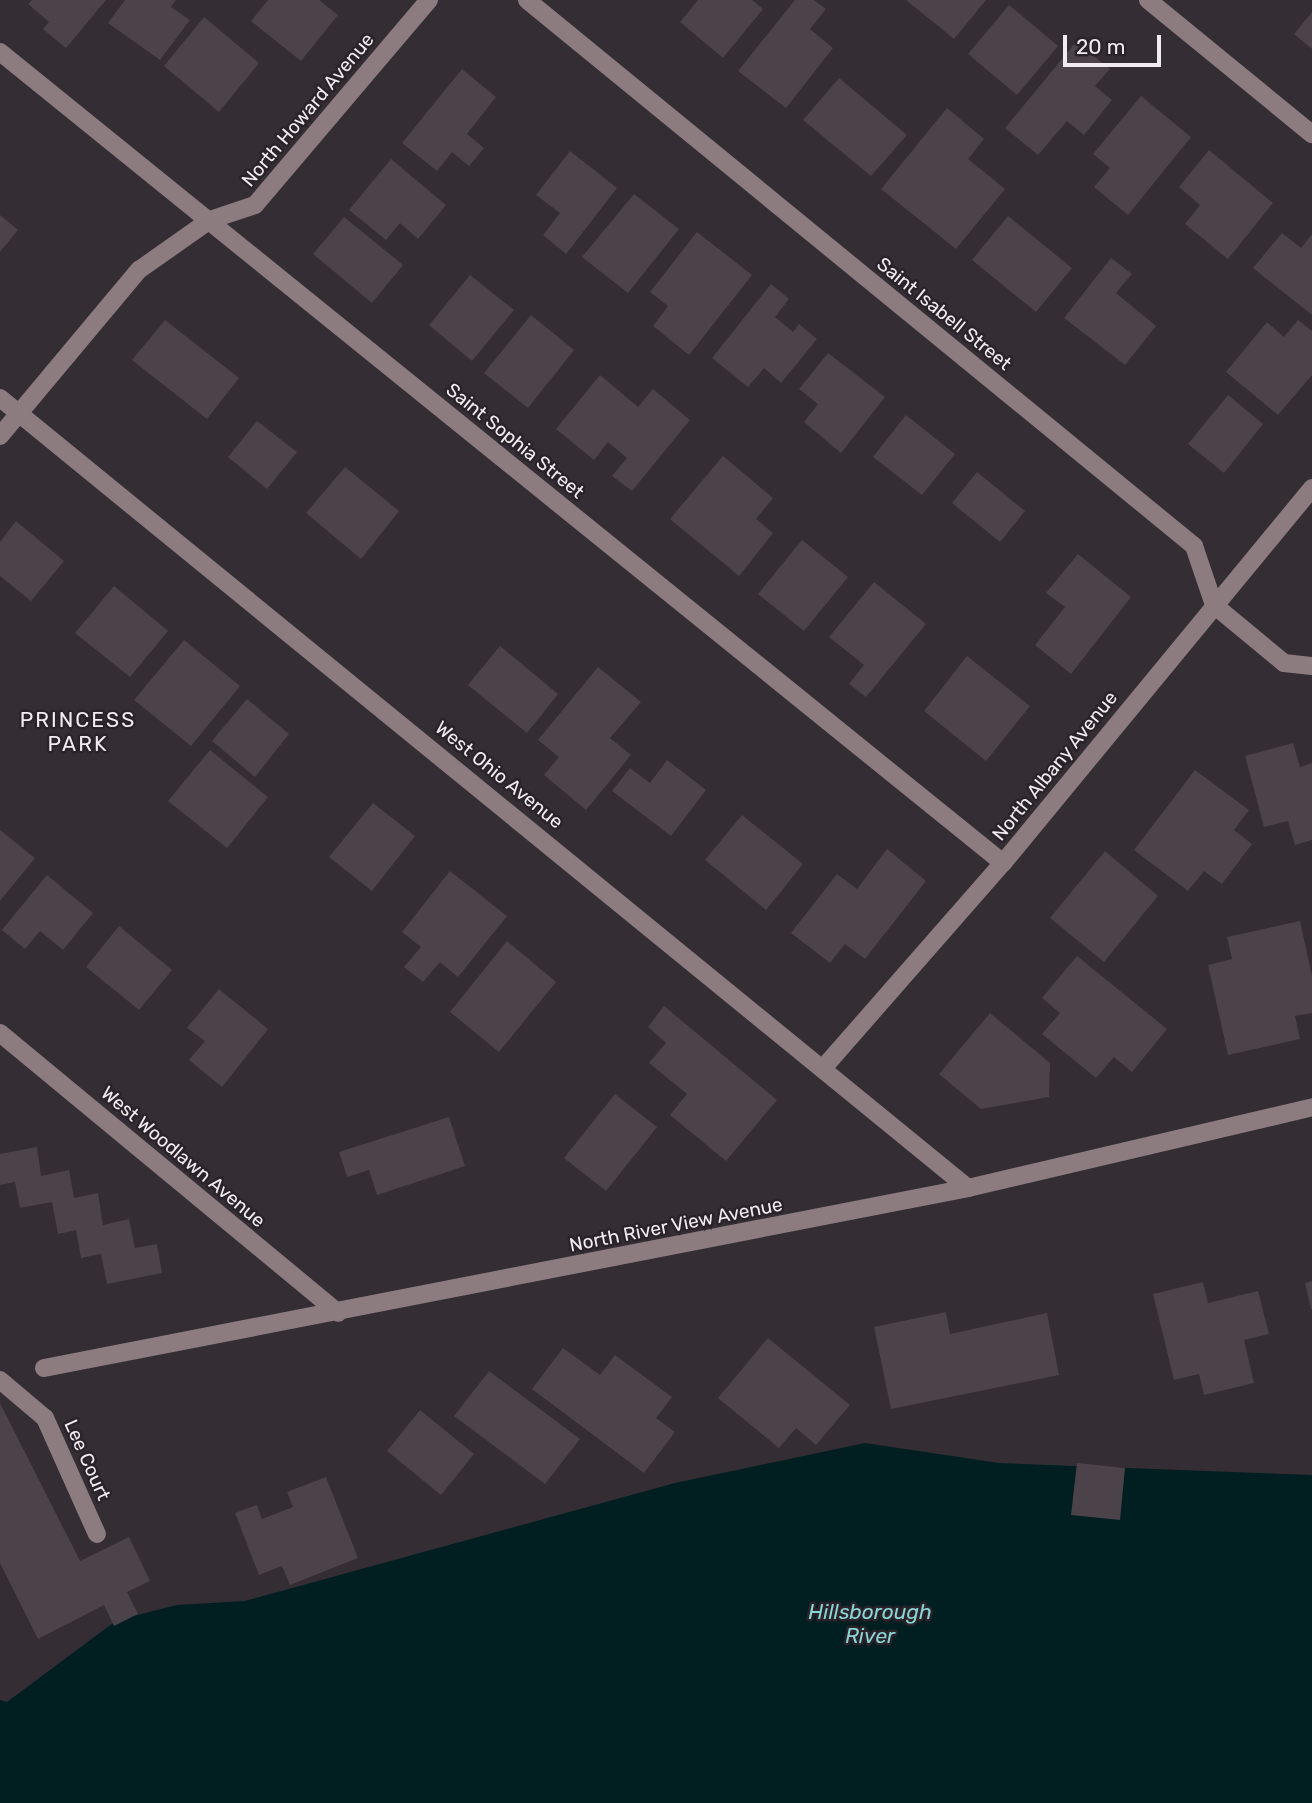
<!DOCTYPE html>
<style>
body{margin:0}
#map{position:relative;width:1312px;height:1803px;overflow:hidden;background:#352d34;font-family:Rubik,sans-serif}
div>[style]{position:absolute}
.water>*{inset:0;background:#011f20}
.building>*{inset:0;background:#4b424a}
.minor>*{height:18px;margin:-9px;padding:0 9px;transform-origin:9px;border-radius:9px;background:#8c7c7f}
span{translate:-50% -50%;white-space:nowrap;text-align:center;line-height:1.15;-webkit-text-stroke:5px #2b232a;paint-order:stroke}
.street-label{font-size:19px;color:#f1ecf0}
.neighbourhood-label{font-size:21px;color:#f1ecf0;letter-spacing:2px}
.water-label{font-size:21px;color:#8ad6d7;font-style:italic}
.scale{position:absolute;left:1063px;top:35px;width:98px;height:32px;box-sizing:border-box;border:4px solid #f1ecf0;border-top:0;padding-left:9px;font-size:21px;line-height:24px;white-space:nowrap;color:#f1ecf0;-webkit-text-stroke:5px #2b232a;paint-order:stroke}
</style>
<div id="map">
<div class="water">
<i style="clip-path:polygon(865px 1443px,999px 1463px,1312px 1475px,1312px 1803px,0 1803px,0 1700px,7px 1702px,117px 1620px,177px 1605px,245px 1601px,675px 1483px)"></i>
</div>
<div class="building">
<i style="clip-path:polygon(32px 0,106px 0,66px 48px,43px 29px,49px 22px,28px 4px)"></i>
<i style="clip-path:polygon(125px 0,176px 0,171px 7px,190px 20px,160px 60px,108px 23px)"></i>
<i style="clip-path:polygon(268px 0,319px 0,338px 15px,301px 61px,251px 21px)"></i>
<i style="clip-path:polygon(698px 0,752px 0,763px 9px,723px 58px,680px 22px)"></i>
<i style="clip-path:polygon(795px 0,814px 0,826px 9px,810px 29px,833px 48px,786px 108px,738px 71px)"></i>
<i style="clip-path:polygon(906px 0,986px 0,954px 39px)"></i>
<i style="clip-path:polygon(1009px 5px,1058px 46px,1017px 95px,968px 54px)"></i>
<i style="clip-path:polygon(1312px 12px,1312px 49px,1294px 34px)"></i>
<i style="clip-path:polygon(204px 17px,259px 63px,219px 112px,164px 66px)"></i>
<i style="clip-path:polygon(1076px 42px,1110px 69px,1095px 86px,1112px 100px,1084px 135px,1067px 121px,1038px 155px,1005px 128px)"></i>
<i style="clip-path:polygon(462px 69px,496px 97px,467px 134px,484px 148px,469px 166px,452px 152px,437px 171px,402px 143px)"></i>
<i style="clip-path:polygon(839px 78px,907px 135px,871px 176px,803px 120px)"></i>
<i style="clip-path:polygon(1141px 96px,1191px 137px,1128px 215px,1094px 187px,1110px 168px,1093px 154px)"></i>
<i style="clip-path:polygon(947px 108px,984px 139px,968px 159px,1005px 189px,956px 249px,881px 189px)"></i>
<i style="clip-path:polygon(1209px 150px,1273px 203px,1228px 259px,1185px 224px,1200px 205px,1179px 187px)"></i>
<i style="clip-path:polygon(570px 151px,617px 188px,566px 254px,543px 235px,560px 213px,536px 195px)"></i>
<i style="clip-path:polygon(391px 159px,446px 205px,418px 239px,400px 223px,386px 240px,349px 210px)"></i>
<i style="clip-path:polygon(634px 194px,679px 229px,628px 293px,582px 257px)"></i>
<i style="clip-path:polygon(0 215px,18px 230px,0 252px)"></i>
<i style="clip-path:polygon(1008px 216px,1072px 268px,1036px 312px,972px 260px)"></i>
<i style="clip-path:polygon(344px 217px,403px 265px,372px 303px,313px 254px)"></i>
<i style="clip-path:polygon(697px 232px,752px 275px,689px 355px,653px 326px,668px 306px,650px 292px)"></i>
<i style="clip-path:polygon(1282px 233px,1301px 248px,1312px 234px,1312px 315px,1253px 268px)"></i>
<i style="clip-path:polygon(1111px 258px,1132px 274px,1116px 293px,1156px 326px,1125px 365px,1064px 318px)"></i>
<i style="clip-path:polygon(470px 275px,514px 310px,472px 361px,429px 325px)"></i>
<i style="clip-path:polygon(771px 284px,789px 299px,775px 317px,793px 332px,799px 324px,817px 339px,781px 383px,764px 368px,748px 387px,712px 358px)"></i>
<i style="clip-path:polygon(531px 315px,574px 350px,528px 408px,484px 373px)"></i>
<i style="clip-path:polygon(165px 320px,239px 378px,207px 419px,132px 360px)"></i>
<i style="clip-path:polygon(1298px 320px,1312px 331px,1312px 375px,1278px 415px,1226px 372px,1267px 322px,1284px 337px)"></i>
<i style="clip-path:polygon(828px 353px,885px 397px,841px 453px,804px 422px,818px 404px,799px 389px)"></i>
<i style="clip-path:polygon(600px 375px,638px 407px,653px 389px,690px 420px,632px 491px,612px 476px,627px 458px,608px 442px,594px 460px,556px 429px)"></i>
<i style="clip-path:polygon(1228px 395px,1263px 424px,1224px 473px,1188px 444px)"></i>
<i style="clip-path:polygon(906px 415px,955px 454px,922px 495px,873px 457px)"></i>
<i style="clip-path:polygon(257px 421px,297px 452px,267px 489px,228px 457px)"></i>
<i style="clip-path:polygon(723px 456px,773px 498px,756px 519px,773px 533px,739px 576px,670px 519px)"></i>
<i style="clip-path:polygon(345px 467px,399px 511px,361px 559px,306px 513px)"></i>
<i style="clip-path:polygon(977px 472px,1025px 511px,1000px 542px,952px 503px)"></i>
<i style="clip-path:polygon(16px 521px,64px 561px,31px 601px,0 576px,0 542px)"></i>
<i style="clip-path:polygon(802px 540px,848px 577px,804px 631px,758px 594px)"></i>
<i style="clip-path:polygon(1078px 554px,1131px 597px,1071px 674px,1035px 645px,1065px 607px,1046px 593px)"></i>
<i style="clip-path:polygon(874px 582px,926px 624px,866px 697px,849px 684px,864px 665px,829px 637px)"></i>
<i style="clip-path:polygon(114px 586px,168px 631px,130px 677px,75px 633px)"></i>
<i style="clip-path:polygon(184px 640px,240px 686px,191px 746px,134px 700px)"></i>
<i style="clip-path:polygon(500px 646px,558px 694px,527px 733px,468px 685px)"></i>
<i style="clip-path:polygon(967px 656px,1030px 706px,986px 761px,924px 711px)"></i>
<i style="clip-path:polygon(598px 667px,641px 702px,610px 738px,631px 755px,586px 810px,544px 775px,559px 757px,538px 740px)"></i>
<i style="clip-path:polygon(247px 699px,289px 734px,255px 777px,212px 741px)"></i>
<i style="clip-path:polygon(1293px 743px,1300px 767px,1312px 763px,1312px 840px,1295px 845px,1288px 821px,1264px 827px,1245px 756px)"></i>
<i style="clip-path:polygon(210px 750px,268px 797px,227px 848px,168px 801px)"></i>
<i style="clip-path:polygon(667px 760px,706px 790px,671px 836px,612px 791px,630px 768px,650px 783px)"></i>
<i style="clip-path:polygon(1195px 770px,1249px 810px,1234px 830px,1252px 844px,1222px 884px,1204px 871px,1188px 891px,1134px 850px)"></i>
<i style="clip-path:polygon(373px 803px,415px 836px,372px 891px,329px 857px)"></i>
<i style="clip-path:polygon(742px 815px,803px 864px,766px 910px,705px 860px)"></i>
<i style="clip-path:polygon(0 830px,35px 858px,0 901px)"></i>
<i style="clip-path:polygon(887px 849px,926px 881px,865px 959px,845px 944px,830px 963px,791px 933px,837px 874px,857px 889px)"></i>
<i style="clip-path:polygon(1105px 851px,1158px 896px,1104px 962px,1050px 918px)"></i>
<i style="clip-path:polygon(450px 871px,507px 916px,458px 977px,440px 962px,423px 982px,404px 967px,421px 947px,402px 932px)"></i>
<i style="clip-path:polygon(47px 875px,93px 913px,63px 950px,40px 931px,25px 949px,2px 930px)"></i>
<i style="clip-path:polygon(1300px 921px,1312px 976px,1312px 1013px,1295px 1016px,1300px 1039px,1228px 1055px,1208px 965px,1232px 959px,1227px 937px)"></i>
<i style="clip-path:polygon(119px 926px,172px 970px,139px 1010px,86px 967px)"></i>
<i style="clip-path:polygon(507px 941px,556px 982px,499px 1052px,450px 1012px)"></i>
<i style="clip-path:polygon(1077px 956px,1167px 1029px,1132px 1072px,1114px 1057px,1096px 1078px,1042px 1034px,1060px 1013px,1042px 998px)"></i>
<i style="clip-path:polygon(219px 989px,268px 1029px,222px 1087px,189px 1060px,205px 1041px,187px 1028px)"></i>
<i style="clip-path:polygon(664px 1006px,777px 1100px,726px 1161px,670px 1115px,687px 1094px,649px 1063px,666px 1043px,648px 1027px)"></i>
<i style="clip-path:polygon(990px 1013px,1050px 1063px,1049px 1097px,981px 1109px,939px 1074px)"></i>
<i style="clip-path:polygon(615px 1094px,657px 1127px,606px 1191px,564px 1158px)"></i>
<i style="clip-path:polygon(449px 1117px,465px 1166px,377px 1195px,369px 1170px,347px 1177px,339px 1152px)"></i>
<i style="clip-path:polygon(37px 1147px,41px 1176px,69px 1170px,74px 1198px,98px 1193px,103px 1225px,129px 1219px,135px 1248px,157px 1244px,162px 1273px,107px 1284px,101px 1254px,81px 1258px,76px 1230px,58px 1234px,52px 1202px,20px 1208px,15px 1182px,0 1185px,0 1154px)"></i>
<i style="clip-path:polygon(1312px 1281px,1312px 1309px,1311px 1309px,1305px 1283px)"></i>
<i style="clip-path:polygon(1203px 1282px,1208px 1303px,1258px 1291px,1269px 1334px,1244px 1340px,1254px 1383px,1204px 1395px,1199px 1374px,1174px 1380px,1153px 1294px)"></i>
<i style="clip-path:polygon(946px 1312px,950px 1334px,1047px 1313px,1059px 1375px,891px 1409px,874px 1327px)"></i>
<i style="clip-path:polygon(768px 1338px,850px 1405px,816px 1445px,796px 1428px,779px 1448px,718px 1398px)"></i>
<i style="clip-path:polygon(563px 1348px,600px 1375px,615px 1355px,672px 1397px,656px 1418px,675px 1432px,644px 1473px,532px 1389px)"></i>
<i style="clip-path:polygon(489px 1371px,580px 1439px,545px 1484px,454px 1416px)"></i>
<i style="clip-path:polygon(0 1403px,80px 1561px,129px 1537px,150px 1581px,127px 1592px,138px 1614px,114px 1626px,104px 1605px,38px 1639px,0 1563px)"></i>
<i style="clip-path:polygon(420px 1410px,474px 1454px,441px 1495px,387px 1451px)"></i>
<i style="clip-path:polygon(1077px 1463px,1125px 1468px,1120px 1520px,1071px 1515px)"></i>
<i style="clip-path:polygon(326px 1477px,358px 1558px,290px 1585px,282px 1566px,259px 1575px,235px 1513px,257px 1505px,262px 1519px,293px 1507px,287px 1492px)"></i>
</div>
<div class="minor">
<i style="left:527px;top:0;width:862px;rotate:39.3deg"></i>
<i style="left:1194px;top:546px;width:62px;rotate:71.3deg"></i>
<i style="left:1214px;top:605px;width:91px;rotate:39.6deg"></i>
<i style="left:1284px;top:663px;width:28px;rotate:6deg"></i>
<i style="left:1148px;top:0;width:212px;rotate:39.3deg"></i>
<i style="left:0;top:52px;width:1290px;rotate:38.96deg"></i>
<i style="left:0;top:398px;width:1249px;rotate:39.22deg"></i>
<i style="left:0;top:436px;width:217px;rotate:-50.1deg"></i>
<i style="left:139px;top:270px;width:87px;rotate:-35.2deg"></i>
<i style="left:210px;top:220px;width:47px;rotate:-18.4deg"></i>
<i style="left:255px;top:205px;width:269px;rotate:-49.7deg"></i>
<i style="left:0;top:1033px;width:439px;rotate:39.6deg"></i>
<i style="left:825px;top:1066px;width:270px;rotate:-48.8deg"></i>
<i style="left:1003px;top:863px;width:486px;rotate:-50.5deg"></i>
<i style="left:44px;top:1368px;width:941px;rotate:-11.02deg"></i>
<i style="left:968px;top:1188px;width:353px;rotate:-13.2deg"></i>
<i style="left:0;top:1380px;width:59px;rotate:40.2deg"></i>
<i style="left:45px;top:1418px;width:127px;rotate:65.9deg"></i>
</div>
<div class="street-label">
<span style="left:308px;top:110px;rotate:-50deg">North Howard Avenue</span>
<span style="left:944px;top:314px;rotate:39deg">Saint Isabell Street</span>
<span style="left:515px;top:441px;rotate:39deg">Saint Sophia Street</span>
<span style="left:1055px;top:766px;rotate:-51deg">North Albany Avenue</span>
<span style="left:499px;top:775px;rotate:39deg">West Ohio Avenue</span>
<span style="left:183px;top:1157px;rotate:40deg">West Woodlawn Avenue</span>
<span style="left:676px;top:1225px;rotate:-11deg">North River View Avenue</span>
<span style="left:87px;top:1460px;rotate:66deg">Lee Court</span>
</div>
<div class="neighbourhood-label">
<span style="left:78px;top:732px">PRINCESS<br>PARK</span>
</div>
<div class="water-label">
<span style="left:870px;top:1624px">Hillsborough<br>River</span>
</div>
<div class="scale">20 m</div>
</div>
